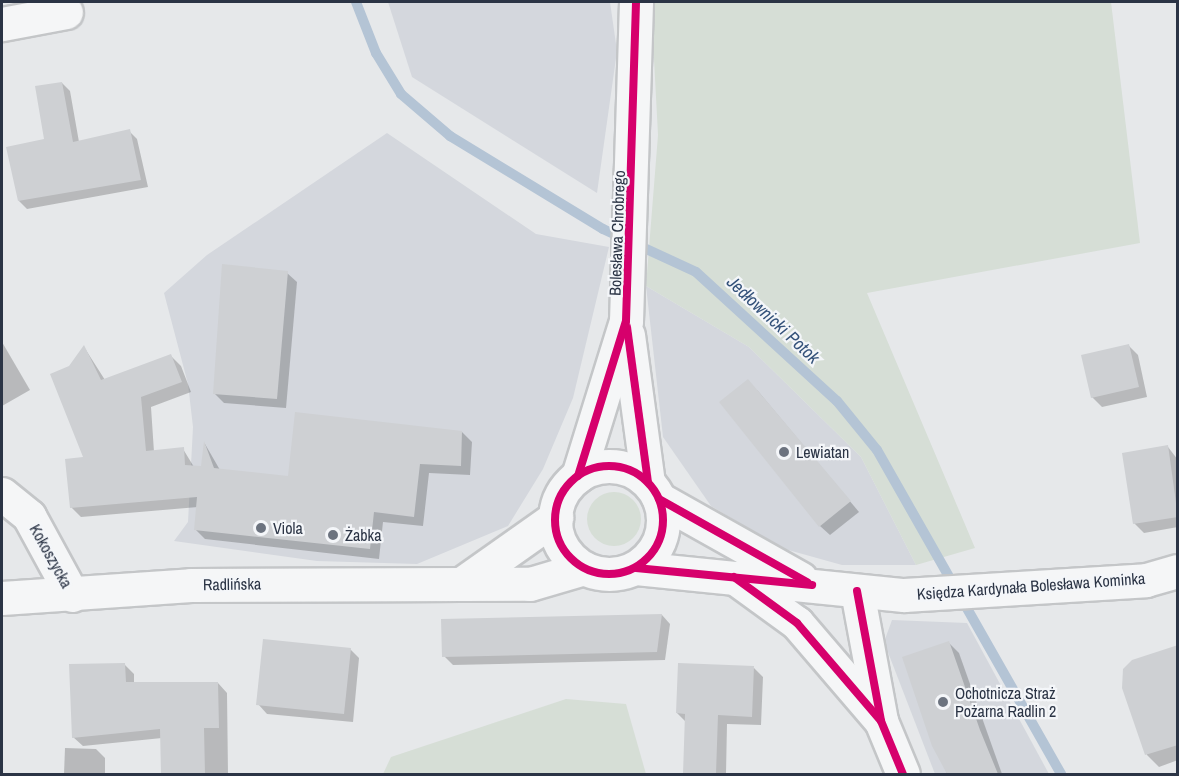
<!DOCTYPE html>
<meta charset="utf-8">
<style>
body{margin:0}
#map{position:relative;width:1179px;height:776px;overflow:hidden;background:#e6e8ea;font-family:"Archivo Narrow",sans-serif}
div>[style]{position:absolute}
.built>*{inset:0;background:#d4d7dd}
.green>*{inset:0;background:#d6ded6}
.round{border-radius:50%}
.shadow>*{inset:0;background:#0003}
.stream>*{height:10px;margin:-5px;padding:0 5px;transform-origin:5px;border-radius:5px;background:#b4c4d5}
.building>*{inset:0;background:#ced0d3}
.roads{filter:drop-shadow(2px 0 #c4c6c8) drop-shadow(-2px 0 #c4c6c8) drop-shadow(0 2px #c4c6c8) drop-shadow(0 -2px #c4c6c8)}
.minor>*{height:33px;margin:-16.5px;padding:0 16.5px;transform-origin:16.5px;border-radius:16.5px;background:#f5f6f7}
.tertiary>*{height:33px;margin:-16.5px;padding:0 16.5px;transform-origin:16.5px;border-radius:16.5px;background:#f5f6f7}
.tertiary>.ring{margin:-16.5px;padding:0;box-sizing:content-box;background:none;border:33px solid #f5f6f7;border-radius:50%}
.cycleway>*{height:8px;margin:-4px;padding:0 4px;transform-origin:4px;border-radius:4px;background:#d6006c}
.cycleway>.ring{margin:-4px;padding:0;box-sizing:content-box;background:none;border:8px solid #d6006c;border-radius:50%}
.dots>*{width:16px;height:16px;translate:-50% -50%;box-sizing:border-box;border:3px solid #f4f6f9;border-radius:50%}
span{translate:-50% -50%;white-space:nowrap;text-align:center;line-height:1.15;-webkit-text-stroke:4.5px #f4f6f9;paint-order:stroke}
.street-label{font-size:16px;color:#2b3445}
.poi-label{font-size:16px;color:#2b3445}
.left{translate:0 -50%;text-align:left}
.water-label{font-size:18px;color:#34527a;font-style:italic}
.frame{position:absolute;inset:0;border:3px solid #2b3445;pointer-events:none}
</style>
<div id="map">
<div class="built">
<i style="clip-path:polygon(388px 2px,610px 2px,617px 51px,597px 193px,412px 77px)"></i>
<i style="clip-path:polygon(387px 133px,536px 234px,609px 247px,573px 398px,543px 469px,508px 526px,417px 564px,317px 561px,174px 541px,188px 522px,193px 427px,188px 384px,164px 293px,207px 255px)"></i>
<i style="clip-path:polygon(646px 286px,749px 347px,861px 457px,916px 565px,842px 565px,781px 548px,711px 506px,663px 437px)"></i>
<i style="clip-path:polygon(892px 620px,967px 623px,1049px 774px,935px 774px,884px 642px)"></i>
</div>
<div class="green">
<i style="clip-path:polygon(651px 2px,1111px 2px,1140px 243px,867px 293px,975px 548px,916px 565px,861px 457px,749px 347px,646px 286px,658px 135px)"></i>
<i class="round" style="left:587px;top:492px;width:54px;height:54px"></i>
<i style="clip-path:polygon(566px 699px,626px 704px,646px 774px,383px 774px,391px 757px)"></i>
</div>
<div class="shadow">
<i style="clip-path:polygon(62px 83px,70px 91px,79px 142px,129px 131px,137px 139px,148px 187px,27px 209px,19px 201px,46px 140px)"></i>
<i style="clip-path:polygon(287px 273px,297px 282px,286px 408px,224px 403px,214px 393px)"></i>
<i style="clip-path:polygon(2px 342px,30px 390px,2px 406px)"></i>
<i style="clip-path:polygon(1129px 346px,1138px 355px,1147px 397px,1102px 407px,1092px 397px)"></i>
<i style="clip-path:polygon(84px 347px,105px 380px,171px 356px,181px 366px,191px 392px,151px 407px,154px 452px,183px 449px,194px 467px,202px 468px,205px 444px,220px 470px,289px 478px,462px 432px,472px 442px,470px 475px,429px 473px,423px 526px,383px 522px,379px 559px,205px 539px,195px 529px,198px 507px,81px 517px,71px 507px,86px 458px,70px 368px)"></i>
<i style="clip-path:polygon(757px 390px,859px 512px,830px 535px,820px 526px)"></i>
<i style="clip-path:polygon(1168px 447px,1178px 460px,1178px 527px,1144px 533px,1134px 523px)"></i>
<i style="clip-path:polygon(662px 615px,670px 624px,665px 660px,453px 665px,444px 656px)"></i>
<i style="clip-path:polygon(949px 643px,959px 653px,1002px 774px,947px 774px,903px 658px)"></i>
<i style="clip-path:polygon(1178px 647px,1178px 760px,1159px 767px,1147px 755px,1124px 688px)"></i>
<i style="clip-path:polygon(350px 649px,359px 658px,353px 722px,267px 714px,258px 704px)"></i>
<i style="clip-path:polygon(124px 664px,134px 674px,134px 684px,218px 683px,227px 693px,228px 774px,162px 774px,162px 738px,83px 746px,73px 737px)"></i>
<i style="clip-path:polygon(754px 668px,763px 677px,761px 725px,727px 724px,726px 774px,685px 774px,686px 722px,677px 713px)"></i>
<i style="clip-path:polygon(65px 748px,96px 749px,105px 758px,105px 774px,64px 774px)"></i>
</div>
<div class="stream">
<i style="left:356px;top:2px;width:55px;rotate:68.6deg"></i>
<i style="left:376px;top:53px;width:48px;rotate:58.6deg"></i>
<i style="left:401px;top:94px;width:65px;rotate:40.6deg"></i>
<i style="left:450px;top:136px;width:179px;rotate:31.3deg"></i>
<i style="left:603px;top:229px;width:102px;rotate:24.8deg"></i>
<i style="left:696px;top:272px;width:191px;rotate:42.5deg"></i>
<i style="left:837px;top:401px;width:63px;rotate:50.8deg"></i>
<i style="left:877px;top:450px;width:373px;rotate:60.4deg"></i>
</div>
<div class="building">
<i style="clip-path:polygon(62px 82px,73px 142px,130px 129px,141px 180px,18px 201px,6px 147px,44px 139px,35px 86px)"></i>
<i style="clip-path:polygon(222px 264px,288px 271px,277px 399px,213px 394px)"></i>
<i style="clip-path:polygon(1129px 344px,1139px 387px,1091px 398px,1081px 355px)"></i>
<i style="clip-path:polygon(84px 345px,101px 380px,171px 354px,182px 382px,141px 397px,146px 451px,184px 447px,185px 465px,201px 466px,204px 441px,214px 468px,288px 476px,295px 412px,462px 431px,461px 466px,420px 464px,414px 517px,374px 512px,370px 549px,194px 530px,197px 497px,70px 508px,65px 459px,83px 457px,50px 374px,69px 366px)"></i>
<i style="clip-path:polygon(748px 379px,851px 501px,819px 527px,719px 402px)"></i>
<i style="clip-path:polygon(1168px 445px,1178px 517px,1133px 524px,1122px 453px)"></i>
<i style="clip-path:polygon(662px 614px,657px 652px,442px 657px,441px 619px)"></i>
<i style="clip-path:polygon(263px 639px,351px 648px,344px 714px,256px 705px)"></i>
<i style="clip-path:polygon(949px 641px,980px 730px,998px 774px,947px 774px,932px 746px,902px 657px)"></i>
<i style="clip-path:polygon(1178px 645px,1178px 745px,1145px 755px,1122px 688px,1123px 669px,1132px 660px)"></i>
<i style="clip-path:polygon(125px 663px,126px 682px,218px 682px,219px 728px,204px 728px,205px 774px,161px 774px,160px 729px,72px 738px,69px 664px)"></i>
<i style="clip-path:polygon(678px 663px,754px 666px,752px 717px,718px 715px,716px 774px,683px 774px,685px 714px,676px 713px)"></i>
</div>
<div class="roads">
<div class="minor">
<i style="left:2px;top:24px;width:65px;rotate:-10.6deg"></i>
</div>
<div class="tertiary">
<i style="left:628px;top:335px;width:148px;rotate:82.3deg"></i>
<i class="ring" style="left:555px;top:466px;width:75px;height:75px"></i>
<i style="left:578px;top:476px;width:162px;rotate:-72.8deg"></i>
<i style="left:626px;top:321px;width:319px;rotate:-88.2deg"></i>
<i style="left:2px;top:494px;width:35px;rotate:39deg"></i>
<i style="left:29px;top:516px;width:90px;rotate:61.4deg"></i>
<i style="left:659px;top:499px;width:162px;rotate:29.3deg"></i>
<i style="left:636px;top:568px;width:269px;rotate:5.8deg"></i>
<i style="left:904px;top:595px;width:242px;rotate:-3.5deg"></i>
<i style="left:1146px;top:580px;width:33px;rotate:-16deg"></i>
<i style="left:735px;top:578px;width:77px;rotate:36deg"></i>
<i style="left:797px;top:623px;width:129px;rotate:49.4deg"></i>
<i style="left:464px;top:582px;width:113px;rotate:-35.2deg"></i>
<i style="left:857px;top:591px;width:132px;rotate:79.5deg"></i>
<i style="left:881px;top:721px;width:57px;rotate:67.5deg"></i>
<i style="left:2px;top:598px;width:189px;rotate:-3.9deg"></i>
<i style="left:191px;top:585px;width:339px;rotate:-0.2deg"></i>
<i style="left:530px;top:584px;width:56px;rotate:-16.5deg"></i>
</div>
</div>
<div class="cycleway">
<i style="left:627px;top:327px;width:156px;rotate:82.3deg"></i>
<i class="ring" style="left:555px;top:466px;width:100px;height:100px"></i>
<i style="left:578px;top:476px;width:162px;rotate:-72.8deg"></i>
<i style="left:626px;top:321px;width:319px;rotate:-88.2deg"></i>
<i style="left:659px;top:499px;width:170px;rotate:29.3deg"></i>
<i style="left:636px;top:568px;width:177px;rotate:5.5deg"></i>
<i style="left:734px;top:577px;width:78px;rotate:36.1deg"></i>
<i style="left:797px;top:623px;width:129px;rotate:49.4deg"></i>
<i style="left:857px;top:591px;width:132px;rotate:79.5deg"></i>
<i style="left:881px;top:721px;width:57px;rotate:67.5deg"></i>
</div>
<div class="dots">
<i style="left:784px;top:452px;background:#6c737f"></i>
<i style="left:261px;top:528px;background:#6c737f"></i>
<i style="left:333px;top:535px;background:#6c737f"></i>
<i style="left:943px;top:702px;background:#6c737f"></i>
</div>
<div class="street-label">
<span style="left:617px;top:233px;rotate:-88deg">Bolesława Chrobrego</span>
<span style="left:51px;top:556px;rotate:61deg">Kokoszycka</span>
<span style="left:232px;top:584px;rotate:-1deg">Radlińska</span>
<span style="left:1031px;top:586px;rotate:-4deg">Księdza Kardynała Bolesława Kominka</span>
</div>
<div class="poi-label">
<span class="left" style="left:796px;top:452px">Lewiatan</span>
<span class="left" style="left:273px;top:528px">Viola</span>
<span class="left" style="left:345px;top:535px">Żabka</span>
<span class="left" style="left:955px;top:702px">Ochotnicza Straż<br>Pożarna Radlin 2</span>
</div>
<div class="water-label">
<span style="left:773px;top:320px;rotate:43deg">Jedłownicki Potok</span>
</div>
<div class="frame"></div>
</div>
